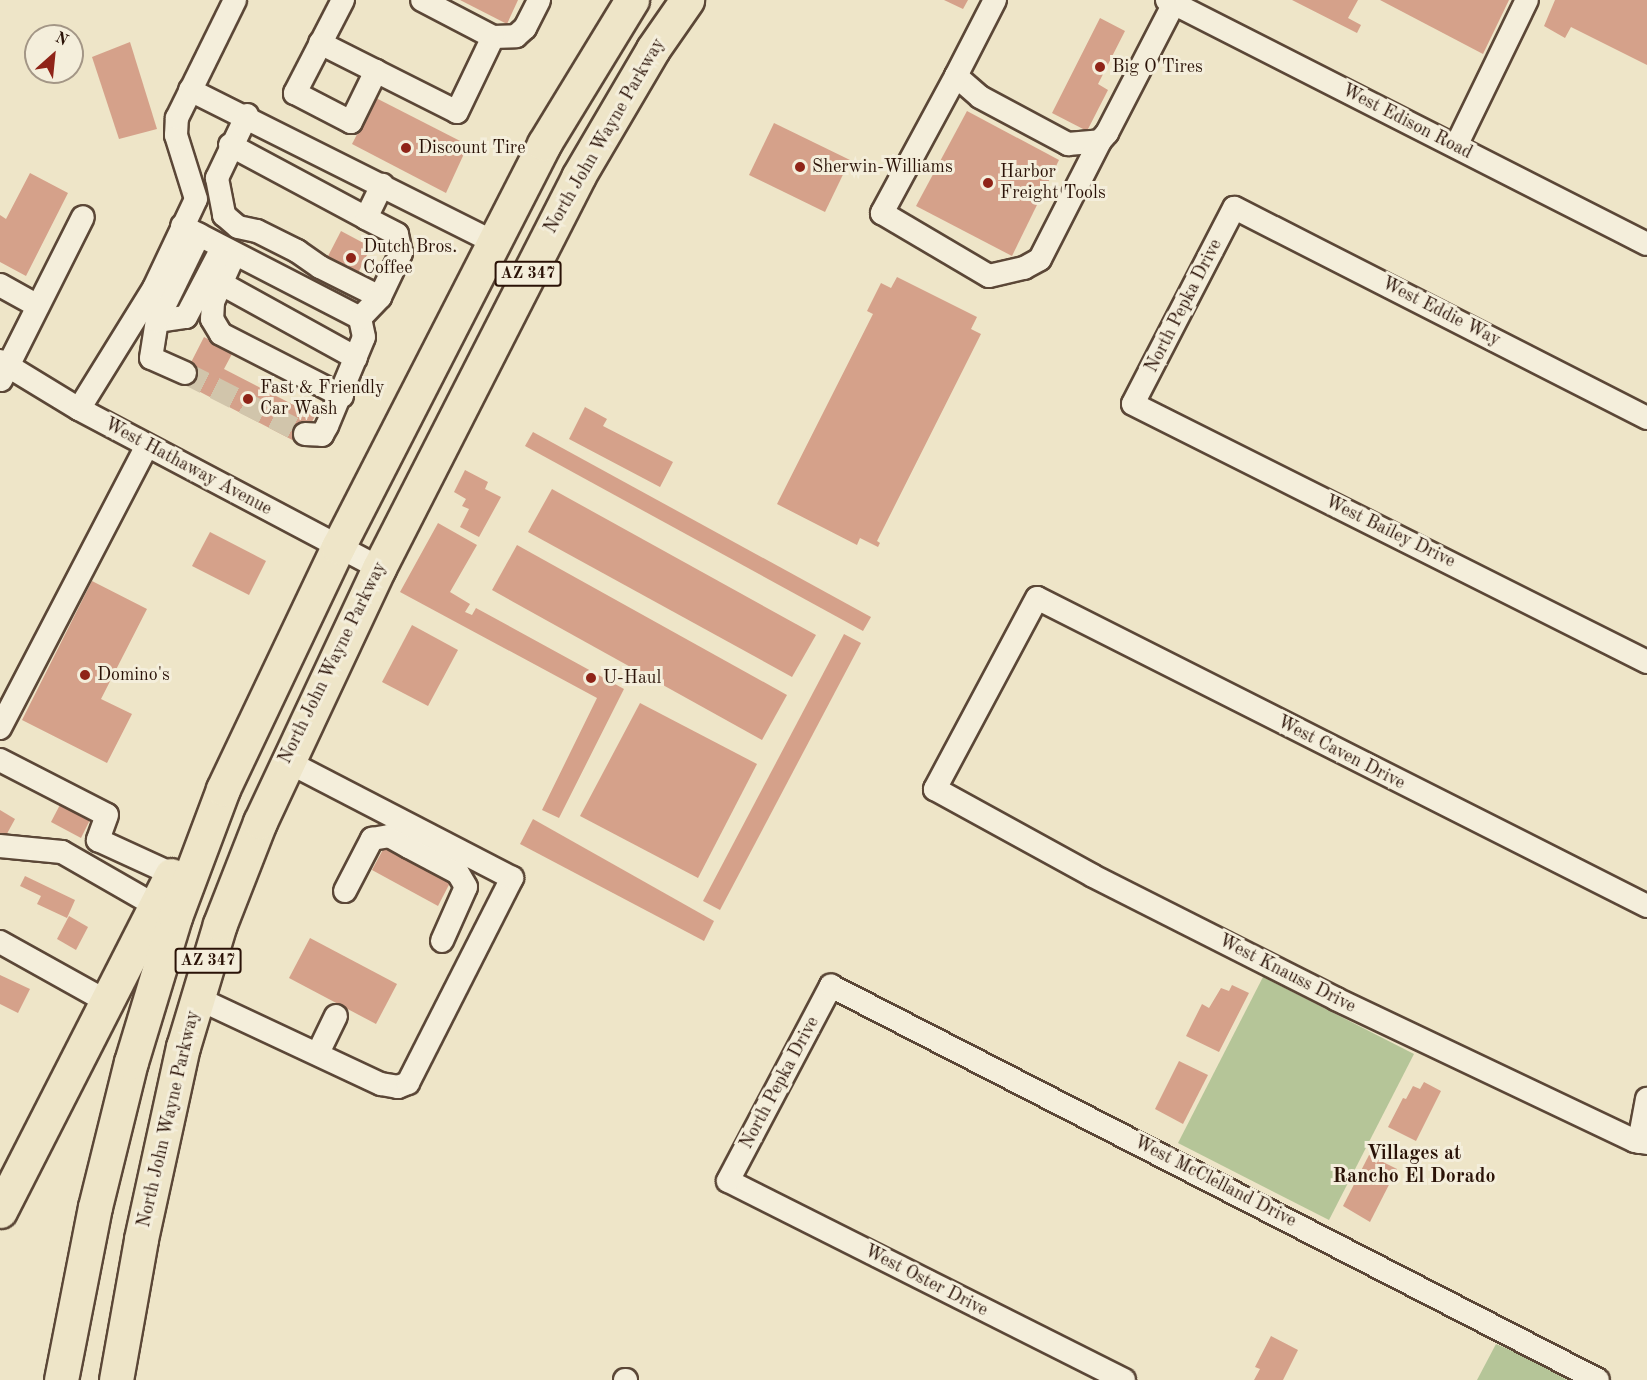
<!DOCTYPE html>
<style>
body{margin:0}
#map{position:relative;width:1647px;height:1380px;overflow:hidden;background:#eee5c8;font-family:"Old Standard TT",serif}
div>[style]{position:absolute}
.green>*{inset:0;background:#b5c598}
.building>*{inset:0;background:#d5a18a}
.minor-tunnel>*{height:22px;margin-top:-11px;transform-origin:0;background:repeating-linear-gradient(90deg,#d1c5ab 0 22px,transparent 0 33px)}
.roads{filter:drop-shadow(2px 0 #5b4737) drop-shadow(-2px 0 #5b4737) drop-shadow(0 2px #5b4737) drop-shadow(0 -2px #5b4737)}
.minor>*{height:22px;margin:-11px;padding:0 11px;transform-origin:11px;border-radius:11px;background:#f4eedb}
.highway>*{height:33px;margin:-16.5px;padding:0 16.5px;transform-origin:16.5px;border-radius:16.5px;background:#eee5c8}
.dots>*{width:16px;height:16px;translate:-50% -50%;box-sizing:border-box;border:3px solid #f4eedb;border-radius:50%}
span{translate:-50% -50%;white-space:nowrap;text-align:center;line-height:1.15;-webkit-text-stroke:6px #f4eedb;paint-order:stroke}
.shield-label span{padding:2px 4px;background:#f4eedb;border:2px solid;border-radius:4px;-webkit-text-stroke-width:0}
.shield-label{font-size:16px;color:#2a1207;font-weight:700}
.poi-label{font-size:18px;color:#2a1207}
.left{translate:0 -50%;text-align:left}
.street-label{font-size:18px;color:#2a1207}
.neighbourhood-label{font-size:20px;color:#2a1207;font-weight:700}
.north{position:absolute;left:24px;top:24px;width:60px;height:60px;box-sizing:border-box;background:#f4eedb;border:2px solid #a39686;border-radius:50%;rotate:27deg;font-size:16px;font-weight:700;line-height:24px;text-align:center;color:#2a1207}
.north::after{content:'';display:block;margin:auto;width:21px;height:27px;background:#8f2418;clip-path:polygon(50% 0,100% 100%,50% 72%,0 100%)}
</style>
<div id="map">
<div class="green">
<i style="clip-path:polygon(1263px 977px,1414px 1054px,1329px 1220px,1178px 1143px)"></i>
<i style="clip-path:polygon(1496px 1344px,1522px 1355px,1567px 1380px,1477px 1380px)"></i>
</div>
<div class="building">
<i style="clip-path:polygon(460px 0,518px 0,507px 24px)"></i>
<i style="clip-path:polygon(944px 0,968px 0,963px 9px)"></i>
<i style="clip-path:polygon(1292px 0,1358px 0,1348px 18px,1361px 25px,1357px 33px)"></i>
<i style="clip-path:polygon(1380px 0,1509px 0,1483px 54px)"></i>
<i style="clip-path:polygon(1555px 0,1647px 0,1647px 65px,1571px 27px,1565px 38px,1544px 26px)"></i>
<i style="clip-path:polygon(1100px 18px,1125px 31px,1098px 84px,1108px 90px,1087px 131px,1052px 113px)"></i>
<i style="clip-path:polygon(130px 42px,157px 129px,119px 139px,92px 57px)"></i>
<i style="clip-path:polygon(376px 98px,468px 145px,446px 193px,352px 144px)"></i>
<i style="clip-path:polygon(967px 111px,1059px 160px,1012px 256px,916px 206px)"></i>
<i style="clip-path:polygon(774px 123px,850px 160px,825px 212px,749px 175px)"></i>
<i style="clip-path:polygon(30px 173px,68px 193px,26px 276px,0 262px,0 215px,6px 219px)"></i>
<i style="clip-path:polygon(341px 231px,371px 247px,357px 275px,326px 260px)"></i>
<i style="clip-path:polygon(897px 277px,977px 317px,971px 329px,981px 334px,877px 541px,880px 543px,878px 547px,860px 538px,857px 545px,777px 504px,873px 314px,867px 311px,881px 283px,891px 288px)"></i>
<i style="clip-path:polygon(204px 337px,233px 352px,224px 369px,315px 416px,300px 444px,181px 382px)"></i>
<i style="clip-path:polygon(585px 407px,607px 419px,603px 426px,673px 462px,660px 487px,569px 439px)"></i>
<i style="clip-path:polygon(533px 432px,871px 617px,863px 631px,525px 446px)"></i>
<i style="clip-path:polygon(465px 470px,488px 482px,485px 489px,501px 497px,479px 537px,460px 527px,469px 509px,462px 506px,466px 499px,454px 492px)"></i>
<i style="clip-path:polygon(552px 489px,816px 635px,792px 677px,528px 532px)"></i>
<i style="clip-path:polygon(438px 523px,477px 545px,450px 592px,470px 604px,465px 612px,472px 615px,476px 608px,624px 689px,559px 818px,542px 810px,597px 698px,400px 592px)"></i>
<i style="clip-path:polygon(210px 532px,266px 561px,249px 595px,192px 566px)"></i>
<i style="clip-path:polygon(517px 545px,787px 695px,762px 740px,492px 590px)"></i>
<i style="clip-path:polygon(92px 581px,147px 609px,101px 699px,132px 714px,107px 763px,22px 720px)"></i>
<i style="clip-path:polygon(412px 625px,458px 650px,428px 706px,382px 682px)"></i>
<i style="clip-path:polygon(844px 634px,861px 643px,720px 910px,703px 901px)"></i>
<i style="clip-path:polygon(640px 703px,757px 764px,698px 878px,580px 816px)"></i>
<i style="clip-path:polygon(63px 799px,93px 814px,81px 838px,51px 822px)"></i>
<i style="clip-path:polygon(0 810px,15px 819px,3px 841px,0 839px)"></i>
<i style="clip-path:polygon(533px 819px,714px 921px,704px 941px,520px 844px)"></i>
<i style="clip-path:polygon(387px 842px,453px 877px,438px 906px,372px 870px)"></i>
<i style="clip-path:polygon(25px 876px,75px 900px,67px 918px,37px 904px,41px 896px,20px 886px)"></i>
<i style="clip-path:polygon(69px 916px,88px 927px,76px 950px,57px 939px)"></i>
<i style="clip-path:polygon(310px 938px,397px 984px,376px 1024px,289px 978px)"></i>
<i style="clip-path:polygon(0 975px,30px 989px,18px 1013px,0 1004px)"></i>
<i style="clip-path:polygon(1232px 985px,1249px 993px,1219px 1052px,1186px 1036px,1202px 1004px,1209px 1008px,1221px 988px,1229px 991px)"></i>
<i style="clip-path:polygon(1179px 1061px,1208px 1075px,1183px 1124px,1155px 1109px)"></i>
<i style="clip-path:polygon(1424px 1082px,1441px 1091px,1416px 1141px,1388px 1127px,1403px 1098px,1406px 1099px,1413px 1086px,1420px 1089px)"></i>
<i style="clip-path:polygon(1369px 1155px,1397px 1169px,1370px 1222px,1343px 1206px)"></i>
<i style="clip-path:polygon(1271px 1336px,1298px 1350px,1283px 1380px,1254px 1380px,1260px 1369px,1255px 1367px)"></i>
</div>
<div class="minor-tunnel">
<i style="left:185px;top:373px;width:135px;rotate:26.9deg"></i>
</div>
<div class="roads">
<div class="minor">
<i style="left:343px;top:0;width:105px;rotate:117.3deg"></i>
<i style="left:295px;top:93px;width:63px;rotate:27.4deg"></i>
<i style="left:351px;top:122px;width:57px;rotate:-63.9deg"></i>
<i style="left:995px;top:0;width:85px;rotate:117.2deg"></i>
<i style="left:956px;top:76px;width:32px;rotate:41deg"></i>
<i style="left:980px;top:97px;width:100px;rotate:28.1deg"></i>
<i style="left:1068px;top:144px;width:32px;rotate:-5deg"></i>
<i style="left:1100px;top:141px;width:11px;rotate:-49deg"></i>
<i style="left:1107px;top:133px;width:146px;rotate:-62.7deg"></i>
<i style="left:1167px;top:0;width:538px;rotate:26.95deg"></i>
<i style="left:493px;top:37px;width:23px;rotate:-2deg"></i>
<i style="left:516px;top:36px;width:12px;rotate:-42deg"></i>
<i style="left:525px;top:28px;width:31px;rotate:-63deg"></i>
<i style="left:320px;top:43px;width:153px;rotate:26.7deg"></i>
<i style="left:457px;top:112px;width:83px;rotate:-64.4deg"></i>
<i style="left:493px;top:37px;width:80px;rotate:-152.5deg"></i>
<i style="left:956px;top:76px;width:156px;rotate:118.4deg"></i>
<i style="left:882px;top:213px;width:124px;rotate:30.5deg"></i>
<i style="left:989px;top:276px;width:36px;rotate:-13deg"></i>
<i style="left:1024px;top:268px;width:18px;rotate:-29deg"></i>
<i style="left:1040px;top:259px;width:132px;rotate:-63deg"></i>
<i style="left:190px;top:90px;width:340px;rotate:26.6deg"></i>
<i style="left:247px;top:115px;width:70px;rotate:115.5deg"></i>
<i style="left:217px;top:178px;width:38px;rotate:79deg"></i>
<i style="left:224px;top:215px;width:18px;rotate:41deg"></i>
<i style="left:238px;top:227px;width:19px;rotate:12deg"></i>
<i style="left:257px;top:231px;width:45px;rotate:26.6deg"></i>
<i style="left:297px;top:251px;width:28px;rotate:35deg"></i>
<i style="left:320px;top:267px;width:67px;rotate:26.6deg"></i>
<i style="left:230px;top:145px;width:154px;rotate:28.2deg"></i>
<i style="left:1456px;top:146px;width:162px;rotate:-64.1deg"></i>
<i style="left:182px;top:226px;width:200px;rotate:27.3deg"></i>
<i style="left:234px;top:255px;width:51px;rotate:114.1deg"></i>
<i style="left:213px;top:302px;width:17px;rotate:93deg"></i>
<i style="left:212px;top:319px;width:17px;rotate:59deg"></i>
<i style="left:221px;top:334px;width:136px;rotate:27.1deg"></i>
<i style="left:222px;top:284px;width:153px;rotate:28.9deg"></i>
<i style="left:0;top:285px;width:43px;rotate:28.9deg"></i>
<i style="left:157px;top:321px;width:29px;rotate:-8deg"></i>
<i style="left:186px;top:317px;width:78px;rotate:-62.4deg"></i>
<i style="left:0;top:361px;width:92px;rotate:31.3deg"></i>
<i style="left:79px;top:409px;width:340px;rotate:27.9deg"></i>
<i style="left:185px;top:373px;width:37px;rotate:-156deg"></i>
<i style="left:151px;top:358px;width:37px;rotate:-81deg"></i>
<i style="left:157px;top:321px;width:96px;rotate:-64deg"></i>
<i style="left:1px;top:380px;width:182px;rotate:-63.3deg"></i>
<i style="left:79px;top:409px;width:142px;rotate:-58.2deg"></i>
<i style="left:154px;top:288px;width:98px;rotate:-64.7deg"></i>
<i style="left:196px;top:199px;width:67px;rotate:-107.4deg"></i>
<i style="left:176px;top:135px;width:17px;rotate:-87deg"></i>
<i style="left:177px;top:118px;width:131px;rotate:-63.8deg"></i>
<i style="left:1647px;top:418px;width:463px;rotate:-153deg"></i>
<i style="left:1234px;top:208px;width:220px;rotate:117.3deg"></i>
<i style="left:1133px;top:404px;width:575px;rotate:26.65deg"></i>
<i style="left:305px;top:434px;width:17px;rotate:3deg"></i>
<i style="left:322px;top:435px;width:10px;rotate:-61deg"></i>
<i style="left:327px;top:426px;width:96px;rotate:-67.4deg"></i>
<i style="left:364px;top:337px;width:19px;rotate:-102deg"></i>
<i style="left:360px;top:318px;width:29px;rotate:-46deg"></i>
<i style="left:380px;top:297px;width:49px;rotate:-64.5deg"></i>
<i style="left:401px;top:253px;width:19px;rotate:-102deg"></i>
<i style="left:397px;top:234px;width:35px;rotate:-153deg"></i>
<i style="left:366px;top:218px;width:37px;rotate:-64deg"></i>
<i style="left:0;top:728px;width:318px;rotate:-62.5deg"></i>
<i style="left:0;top:760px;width:120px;rotate:27.2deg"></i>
<i style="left:107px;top:815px;width:27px;rotate:110deg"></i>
<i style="left:98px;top:840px;width:81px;rotate:24.7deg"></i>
<i style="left:0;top:846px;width:62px;rotate:5.5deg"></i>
<i style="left:62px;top:852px;width:108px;rotate:29.9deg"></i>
<i style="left:345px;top:891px;width:59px;rotate:-62.6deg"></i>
<i style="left:372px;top:839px;width:17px;rotate:-10deg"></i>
<i style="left:389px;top:836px;width:23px;rotate:29deg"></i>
<i style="left:409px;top:847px;width:55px;rotate:28deg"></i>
<i style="left:458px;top:873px;width:16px;rotate:60deg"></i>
<i style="left:466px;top:887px;width:59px;rotate:114deg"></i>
<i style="left:1647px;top:906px;width:683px;rotate:-153.21deg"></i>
<i style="left:1037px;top:598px;width:217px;rotate:118.1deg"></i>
<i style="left:935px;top:789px;width:180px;rotate:28.8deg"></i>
<i style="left:1093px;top:876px;width:272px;rotate:26.8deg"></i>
<i style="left:1336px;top:999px;width:331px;rotate:25.4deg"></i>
<i style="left:1635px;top:1141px;width:12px;rotate:9deg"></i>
<i style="left:0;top:942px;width:121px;rotate:29.1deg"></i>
<i style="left:197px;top:998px;width:203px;rotate:25.1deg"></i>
<i style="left:381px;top:1084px;width:17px;rotate:10deg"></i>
<i style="left:398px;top:1087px;width:11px;rotate:-22deg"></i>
<i style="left:408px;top:1083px;width:230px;rotate:-63.1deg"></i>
<i style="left:512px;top:878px;width:254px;rotate:-152.6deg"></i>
<i style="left:318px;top:1053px;width:41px;rotate:-64.1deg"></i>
<i style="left:1639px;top:1142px;width:44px;rotate:-79.5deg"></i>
<i style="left:625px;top:1380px;width:1px"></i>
<i style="left:1124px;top:1380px;width:443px;rotate:-153.3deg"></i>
<i style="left:728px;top:1181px;width:221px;rotate:-62.2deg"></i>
<i style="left:831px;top:986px;width:862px;rotate:27.19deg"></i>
</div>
<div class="highway">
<i style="left:0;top:1211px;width:377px;rotate:-63deg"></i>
<i style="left:61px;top:1380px;width:176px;rotate:-78.9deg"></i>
<i style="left:95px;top:1207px;width:149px;rotate:-76.1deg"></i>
<i style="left:131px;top:1062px;width:152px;rotate:-73.1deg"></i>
<i style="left:175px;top:917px;width:137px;rotate:-69.4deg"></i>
<i style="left:223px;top:789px;width:268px;rotate:-64.6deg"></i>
<i style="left:338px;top:547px;width:453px;rotate:-62.9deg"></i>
<i style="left:544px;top:144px;width:169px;rotate:-58.6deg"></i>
<i style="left:116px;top:1380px;width:143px;rotate:-79.9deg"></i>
<i style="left:141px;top:1239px;width:197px;rotate:-77.7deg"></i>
<i style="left:183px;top:1047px;width:128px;rotate:-73.3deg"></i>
<i style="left:220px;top:924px;width:110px;rotate:-68.6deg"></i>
<i style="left:260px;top:822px;width:280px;rotate:-64.9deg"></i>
<i style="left:379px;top:568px;width:439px;rotate:-63deg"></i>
<i style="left:578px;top:177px;width:148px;rotate:-59.6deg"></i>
<i style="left:653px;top:49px;width:60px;rotate:-55.2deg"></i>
</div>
</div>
<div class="dots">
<i style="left:1100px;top:67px;background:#8f2418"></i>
<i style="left:406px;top:148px;background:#8f2418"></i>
<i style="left:800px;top:167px;background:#8f2418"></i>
<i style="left:988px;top:183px;background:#8f2418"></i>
<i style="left:351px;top:258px;background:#8f2418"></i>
<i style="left:248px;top:399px;background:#8f2418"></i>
<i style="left:85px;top:675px;background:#8f2418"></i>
<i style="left:591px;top:678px;background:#8f2418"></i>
</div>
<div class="shield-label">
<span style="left:528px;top:274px">AZ 347</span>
<span style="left:208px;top:961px">AZ 347</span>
</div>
<div class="poi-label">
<span class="left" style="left:1112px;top:67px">Big O Tires</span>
<span class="left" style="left:418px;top:148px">Discount Tire</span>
<span class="left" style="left:812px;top:167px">Sherwin-Williams</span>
<span class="left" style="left:1000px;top:183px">Harbor<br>Freight Tools</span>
<span class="left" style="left:363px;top:258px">Dutch Bros.<br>Coffee</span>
<span class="left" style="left:260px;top:399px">Fast &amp; Friendly<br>Car Wash</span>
<span class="left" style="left:97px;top:675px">Domino's</span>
<span class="left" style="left:603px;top:678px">U-Haul</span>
</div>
<div class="street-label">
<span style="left:1407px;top:122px;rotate:27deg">West Edison Road</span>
<span style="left:605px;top:136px;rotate:-60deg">North John Wayne Parkway</span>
<span style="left:1184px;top:306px;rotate:-63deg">North Pepka Drive</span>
<span style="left:1441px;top:312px;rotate:27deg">West Eddie Way</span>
<span style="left:188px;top:467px;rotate:28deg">West Hathaway Avenue</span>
<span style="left:1390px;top:532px;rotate:26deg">West Bailey Drive</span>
<span style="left:333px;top:663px;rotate:-64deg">North John Wayne Parkway</span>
<span style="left:1341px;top:753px;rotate:27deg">West Caven Drive</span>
<span style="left:1287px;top:974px;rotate:27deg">West Knauss Drive</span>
<span style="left:780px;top:1083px;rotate:-62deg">North Pepka Drive</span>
<span style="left:169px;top:1119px;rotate:-77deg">North John Wayne Parkway</span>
<span style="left:1215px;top:1182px;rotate:27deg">West McClelland Drive</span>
<span style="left:926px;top:1281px;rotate:27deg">West Oster Drive</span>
</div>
<div class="neighbourhood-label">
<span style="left:1414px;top:1166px">Villages at<br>Rancho El Dorado</span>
</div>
<div class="north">N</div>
</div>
